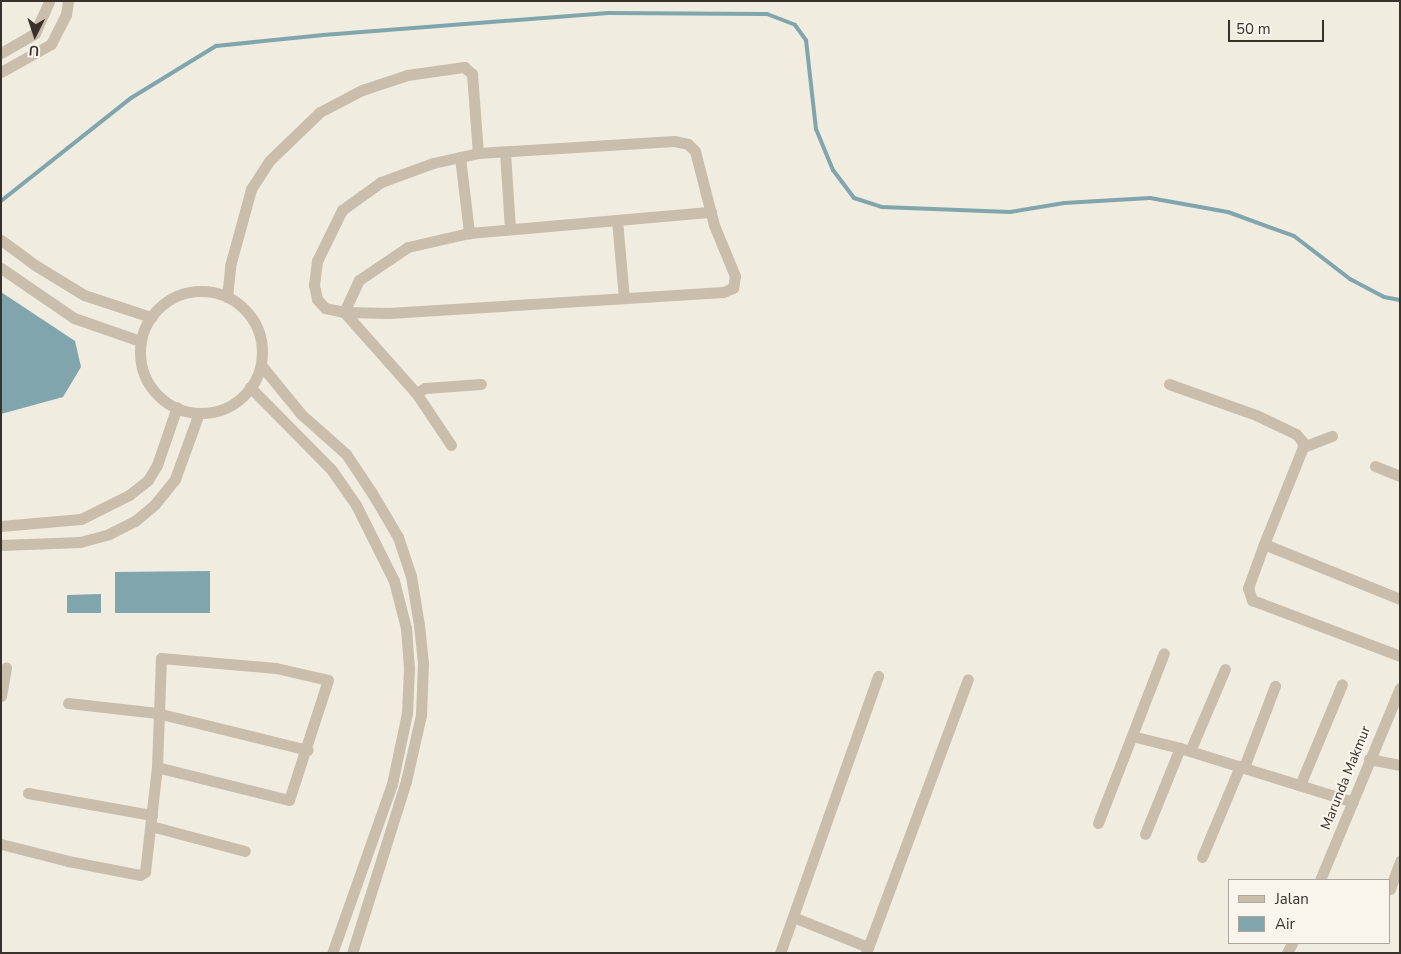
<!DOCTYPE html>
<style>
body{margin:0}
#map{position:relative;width:1401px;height:954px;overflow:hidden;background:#f1ece0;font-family:"Nunito Sans",sans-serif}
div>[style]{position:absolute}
.water>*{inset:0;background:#80a5ad}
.stream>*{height:4px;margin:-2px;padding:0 2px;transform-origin:2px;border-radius:2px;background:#80a5ad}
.minor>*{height:11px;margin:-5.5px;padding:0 5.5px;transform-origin:5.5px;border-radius:5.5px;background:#c9bdac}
.minor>.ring{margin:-5.5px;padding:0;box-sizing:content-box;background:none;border:11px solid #c9bdac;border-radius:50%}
span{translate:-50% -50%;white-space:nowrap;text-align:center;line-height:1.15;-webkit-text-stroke:4px #f9f5ec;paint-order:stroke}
.street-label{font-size:14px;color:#38302a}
.frame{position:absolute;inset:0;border:2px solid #38302a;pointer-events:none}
.legend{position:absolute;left:1228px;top:879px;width:162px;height:65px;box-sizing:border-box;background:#f9f5ec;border:1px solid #aca69e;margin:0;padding:6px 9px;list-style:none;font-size:15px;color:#38302a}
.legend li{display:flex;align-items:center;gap:10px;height:25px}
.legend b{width:25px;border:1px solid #aca69e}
.north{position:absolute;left:10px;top:10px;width:50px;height:50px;-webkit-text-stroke:4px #f9f5ec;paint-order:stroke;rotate:184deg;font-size:14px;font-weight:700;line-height:20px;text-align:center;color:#38302a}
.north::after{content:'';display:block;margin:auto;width:18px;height:22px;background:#38302a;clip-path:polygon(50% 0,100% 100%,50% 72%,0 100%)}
.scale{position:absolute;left:1228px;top:20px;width:96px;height:22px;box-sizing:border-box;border:2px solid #38302a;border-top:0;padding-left:6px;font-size:15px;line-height:18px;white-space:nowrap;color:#38302a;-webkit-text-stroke:4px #f9f5ec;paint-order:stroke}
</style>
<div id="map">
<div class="water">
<i style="clip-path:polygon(1px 292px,75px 341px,81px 367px,63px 397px,1px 414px)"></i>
<i style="clip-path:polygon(210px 571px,210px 613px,115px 613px,115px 572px)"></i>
<i style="clip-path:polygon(101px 594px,101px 613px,67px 613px,67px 595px)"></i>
</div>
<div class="stream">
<i style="left:1px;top:201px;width:166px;rotate:-38.4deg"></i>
<i style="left:131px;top:98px;width:100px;rotate:-31.5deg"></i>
<i style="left:216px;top:46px;width:108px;rotate:-5.9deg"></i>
<i style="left:323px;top:35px;width:286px;rotate:-4.4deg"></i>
<i style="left:608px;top:13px;width:159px;rotate:0.4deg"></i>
<i style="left:767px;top:14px;width:30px;rotate:21deg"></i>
<i style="left:795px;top:25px;width:19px;rotate:54deg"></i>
<i style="left:806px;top:40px;width:90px;rotate:83.6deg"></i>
<i style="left:816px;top:129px;width:44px;rotate:67.5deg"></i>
<i style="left:833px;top:170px;width:35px;rotate:53deg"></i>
<i style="left:854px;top:198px;width:29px;rotate:18deg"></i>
<i style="left:882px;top:207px;width:128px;rotate:2.2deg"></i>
<i style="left:1010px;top:212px;width:55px;rotate:-9.5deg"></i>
<i style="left:1064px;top:203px;width:86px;rotate:-3.3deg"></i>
<i style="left:1150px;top:198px;width:79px;rotate:10.2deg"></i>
<i style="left:1228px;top:212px;width:70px;rotate:20deg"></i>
<i style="left:1294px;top:236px;width:71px;rotate:37.5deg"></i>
<i style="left:1350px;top:279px;width:38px;rotate:28deg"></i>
<i style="left:1384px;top:297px;width:16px;rotate:11deg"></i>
</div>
<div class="minor">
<i style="left:1px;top:53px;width:39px;rotate:-30deg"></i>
<i style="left:35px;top:33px;width:35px;rotate:-66deg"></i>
<i style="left:1px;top:72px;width:57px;rotate:-29.2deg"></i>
<i style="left:51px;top:44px;width:33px;rotate:-63deg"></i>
<i style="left:66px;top:15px;width:14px;rotate:-82deg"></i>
<i style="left:674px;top:141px;width:14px;rotate:12deg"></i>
<i style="left:688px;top:144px;width:10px;rotate:45deg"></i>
<i style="left:695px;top:151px;width:76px;rotate:75.6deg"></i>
<i style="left:714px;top:225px;width:55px;rotate:67.6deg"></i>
<i style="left:735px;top:276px;width:12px;rotate:99deg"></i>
<i style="left:733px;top:288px;width:11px;rotate:158deg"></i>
<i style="left:723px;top:292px;width:335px;rotate:176.4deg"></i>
<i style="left:389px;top:313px;width:45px;rotate:-178.7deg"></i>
<i style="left:344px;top:312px;width:19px;rotate:-168deg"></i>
<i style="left:325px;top:308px;width:12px;rotate:-132deg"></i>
<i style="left:317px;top:299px;width:14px;rotate:-102deg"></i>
<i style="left:314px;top:285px;width:24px;rotate:-83deg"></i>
<i style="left:317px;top:261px;width:57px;rotate:-63.9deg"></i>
<i style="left:342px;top:210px;width:48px;rotate:-35.7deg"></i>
<i style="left:381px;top:182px;width:55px;rotate:-20.1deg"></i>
<i style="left:433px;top:163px;width:46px;rotate:-12.5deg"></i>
<i style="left:478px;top:153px;width:196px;rotate:-3.5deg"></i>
<i style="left:505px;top:152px;width:77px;rotate:86.3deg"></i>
<i style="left:460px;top:157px;width:77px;rotate:83.2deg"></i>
<i style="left:617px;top:220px;width:78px;rotate:84.9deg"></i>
<i style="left:1px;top:240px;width:42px;rotate:36.3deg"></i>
<i style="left:35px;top:265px;width:57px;rotate:31.5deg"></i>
<i style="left:84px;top:295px;width:71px;rotate:18.2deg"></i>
<i style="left:1px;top:268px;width:88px;rotate:34.4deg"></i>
<i style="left:74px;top:318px;width:70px;rotate:19.2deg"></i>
<i class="ring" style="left:140px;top:291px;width:111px;height:111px"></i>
<i style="left:227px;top:297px;width:31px;rotate:-84deg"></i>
<i style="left:230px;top:266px;width:80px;rotate:-74.7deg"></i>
<i style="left:251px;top:189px;width:33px;rotate:-57deg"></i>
<i style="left:269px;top:161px;width:71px;rotate:-43.9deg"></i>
<i style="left:320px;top:112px;width:47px;rotate:-27.6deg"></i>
<i style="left:362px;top:90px;width:47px;rotate:-18.4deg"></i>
<i style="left:407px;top:75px;width:58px;rotate:-8deg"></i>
<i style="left:464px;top:67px;width:11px;rotate:41deg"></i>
<i style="left:472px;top:74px;width:79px;rotate:85.7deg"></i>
<i style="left:261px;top:365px;width:63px;rotate:50.8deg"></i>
<i style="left:301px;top:414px;width:60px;rotate:41.6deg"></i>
<i style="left:346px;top:454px;width:47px;rotate:56.3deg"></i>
<i style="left:372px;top:493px;width:51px;rotate:59.4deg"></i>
<i style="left:398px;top:537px;width:41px;rotate:71.6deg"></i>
<i style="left:411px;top:576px;width:50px;rotate:80.7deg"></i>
<i style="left:419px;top:625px;width:38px;rotate:84deg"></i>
<i style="left:423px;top:663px;width:52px;rotate:92.2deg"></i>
<i style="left:421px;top:715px;width:68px;rotate:102.8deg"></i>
<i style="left:406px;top:781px;width:180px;rotate:107.4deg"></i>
<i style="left:1169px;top:384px;width:92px;rotate:19.6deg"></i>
<i style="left:1256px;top:415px;width:44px;rotate:25.4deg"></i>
<i style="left:1296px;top:434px;width:9px;rotate:49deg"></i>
<i style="left:1302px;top:441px;width:6px;rotate:81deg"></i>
<i style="left:1303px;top:447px;width:105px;rotate:111.9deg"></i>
<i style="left:1264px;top:544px;width:147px;rotate:22deg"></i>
<i style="left:250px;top:387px;width:115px;rotate:45.4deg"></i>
<i style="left:331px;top:469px;width:44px;rotate:55.2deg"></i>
<i style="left:356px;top:505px;width:85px;rotate:63.4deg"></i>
<i style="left:394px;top:581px;width:49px;rotate:75.7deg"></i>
<i style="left:406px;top:628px;width:40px;rotate:85.7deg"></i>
<i style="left:409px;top:668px;width:45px;rotate:92.5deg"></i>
<i style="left:407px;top:713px;width:73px;rotate:101.9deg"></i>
<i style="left:392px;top:784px;width:179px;rotate:109.5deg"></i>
<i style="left:416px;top:393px;width:10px;rotate:-29deg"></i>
<i style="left:425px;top:388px;width:56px;rotate:-4.1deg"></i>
<i style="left:451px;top:445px;width:63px;rotate:-123.9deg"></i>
<i style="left:416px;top:393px;width:108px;rotate:-131.6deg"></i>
<i style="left:344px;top:312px;width:35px;rotate:-65deg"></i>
<i style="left:359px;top:280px;width:59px;rotate:-34deg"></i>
<i style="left:408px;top:247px;width:63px;rotate:-12.9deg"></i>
<i style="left:469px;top:233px;width:243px;rotate:-5deg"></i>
<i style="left:1303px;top:447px;width:31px;rotate:-21deg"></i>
<i style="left:1375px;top:466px;width:27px;rotate:22deg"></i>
<i style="left:1px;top:526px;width:80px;rotate:-5deg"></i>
<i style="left:81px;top:519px;width:54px;rotate:-26.6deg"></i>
<i style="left:129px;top:495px;width:24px;rotate:-38deg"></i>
<i style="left:148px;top:480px;width:17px;rotate:-59deg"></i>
<i style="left:157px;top:465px;width:61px;rotate:-71deg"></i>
<i style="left:1264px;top:544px;width:47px;rotate:110deg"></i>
<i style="left:1248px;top:588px;width:13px;rotate:72deg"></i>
<i style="left:1252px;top:600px;width:158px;rotate:20.7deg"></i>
<i style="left:1px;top:545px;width:79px;rotate:-2.2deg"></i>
<i style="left:80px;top:542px;width:30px;rotate:-15deg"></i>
<i style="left:109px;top:534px;width:29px;rotate:-27deg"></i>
<i style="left:135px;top:521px;width:26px;rotate:-40deg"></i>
<i style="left:155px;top:504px;width:32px;rotate:-51deg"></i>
<i style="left:175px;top:479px;width:70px;rotate:-70deg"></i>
<i style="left:1px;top:696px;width:29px;rotate:-80deg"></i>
<i style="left:68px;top:703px;width:90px;rotate:6.4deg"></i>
<i style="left:157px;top:713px;width:155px;rotate:13.8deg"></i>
<i style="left:1132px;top:736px;width:49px;rotate:14deg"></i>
<i style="left:1190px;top:751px;width:89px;rotate:-66.9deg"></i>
<i style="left:1369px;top:759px;width:32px;rotate:11deg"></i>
<i style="left:1244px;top:767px;width:87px;rotate:-69.1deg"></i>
<i style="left:1300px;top:785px;width:109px;rotate:-67.4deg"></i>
<i style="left:28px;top:793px;width:126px;rotate:10.1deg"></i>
<i style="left:1098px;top:823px;width:182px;rotate:-68.8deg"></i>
<i style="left:151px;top:826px;width:97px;rotate:14.9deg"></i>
<i style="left:1145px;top:834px;width:93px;rotate:-67.9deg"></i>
<i style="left:1180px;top:748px;width:181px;rotate:17.3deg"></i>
<i style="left:1px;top:844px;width:69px;rotate:14.2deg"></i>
<i style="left:68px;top:861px;width:73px;rotate:11deg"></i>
<i style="left:140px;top:875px;width:6px;rotate:-31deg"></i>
<i style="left:145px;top:872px;width:106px;rotate:-83.5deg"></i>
<i style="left:157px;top:767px;width:109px;rotate:-87.9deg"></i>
<i style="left:161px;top:658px;width:115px;rotate:5deg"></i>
<i style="left:276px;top:668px;width:53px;rotate:13deg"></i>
<i style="left:328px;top:680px;width:126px;rotate:108deg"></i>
<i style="left:289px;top:800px;width:136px;rotate:-166deg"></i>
<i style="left:1202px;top:857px;width:99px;rotate:-67.3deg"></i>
<i style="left:1320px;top:880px;width:208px;rotate:-67.4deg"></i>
<i style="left:1390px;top:889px;width:30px;rotate:-70deg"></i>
<i style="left:793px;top:917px;width:81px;rotate:21.8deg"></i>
<i style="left:780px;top:953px;width:294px;rotate:-70.5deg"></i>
<i style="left:866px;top:953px;width:292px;rotate:-69.6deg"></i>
<i style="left:1287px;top:953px;width:11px;rotate:-63deg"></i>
</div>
<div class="street-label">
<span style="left:1346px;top:778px;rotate:-68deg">Marunda Makmur</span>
</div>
<div class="frame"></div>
<ul class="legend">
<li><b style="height:6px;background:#c9bdac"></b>Jalan</li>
<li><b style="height:14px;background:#80a5ad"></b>Air</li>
</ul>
<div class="north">U</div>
<div class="scale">50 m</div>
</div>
